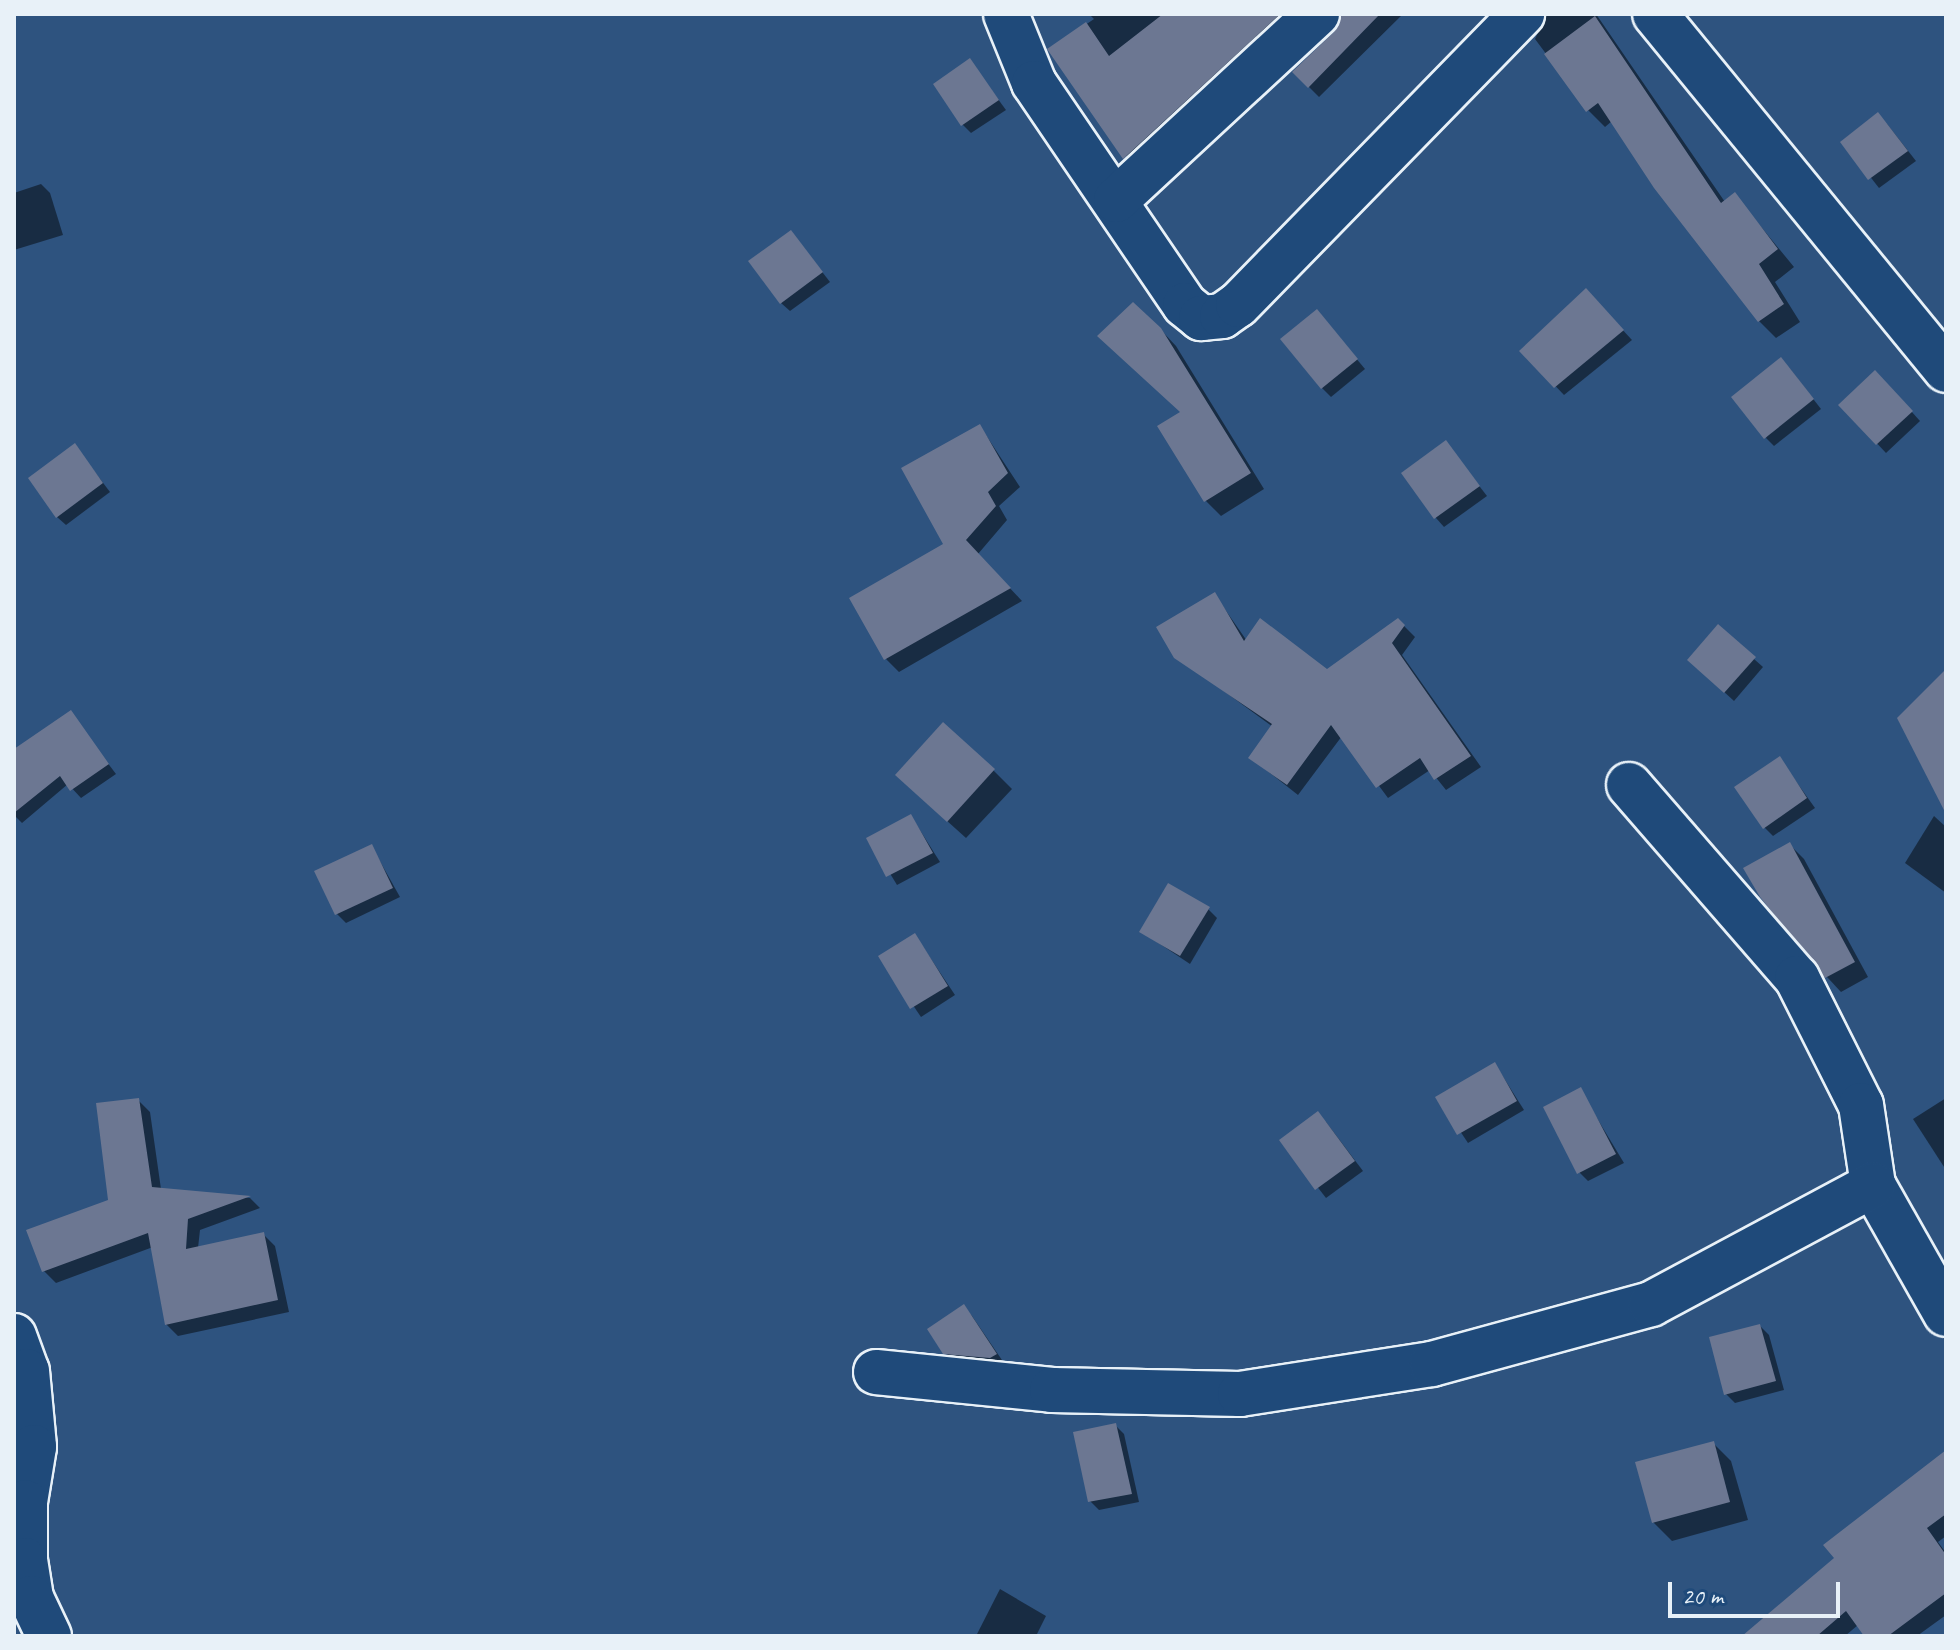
<!DOCTYPE html>
<style>
body{margin:0}
#map{position:relative;width:1960px;height:1650px;overflow:hidden;background:#2e537f;font-family:Caveat,sans-serif}
div>[style]{position:absolute}
.shadow>*{inset:0;background:#0007}
.building>*{inset:0;background:#6c7792}
.roads{filter:drop-shadow(2px 0 #e8f1f8) drop-shadow(-2px 0 #e8f1f8) drop-shadow(0 2px #e8f1f8) drop-shadow(0 -2px #e8f1f8)}
.minor>*{height:44px;margin:-22px;padding:0 22px;transform-origin:22px;border-radius:22px;background:#1f4a7a}
span{translate:-50% -50%;white-space:nowrap;text-align:center;line-height:1.15;-webkit-text-stroke:6px #1f4a7a;paint-order:stroke}
.frame{position:absolute;inset:0;border:16px solid #e8f1f8;pointer-events:none}
.scale{position:absolute;left:1668px;top:1582px;width:172px;height:36px;box-sizing:border-box;border:4px solid #e8f1f8;border-top:0;padding-left:10px;font-size:24px;line-height:28px;white-space:nowrap;color:#e8f1f8;-webkit-text-stroke:6px #1f4a7a;paint-order:stroke}
</style>
<div id="map">
<div class="shadow">
<i style="clip-path:polygon(1089px 14px,1301px 14px,1135px 168px,1050px 49px,1094px 19px)"></i>
<i style="clip-path:polygon(1342px 14px,1403px 14px,1319px 97px,1294px 72px,1336px 33px)"></i>
<i style="clip-path:polygon(1547px 14px,1596px 14px,1725px 202px,1735px 195px,1794px 267px,1775px 282px,1800px 322px,1776px 338px,1759px 321px,1612px 121px,1605px 127px,1588px 110px,1535px 39px)"></i>
<i style="clip-path:polygon(970px 61px,1006px 110px,971px 133px,962px 124px)"></i>
<i style="clip-path:polygon(1887px 124px,1916px 161px,1879px 188px,1843px 142px)"></i>
<i style="clip-path:polygon(41px 184px,50px 193px,63px 235px,14px 250px,14px 193px)"></i>
<i style="clip-path:polygon(791px 232px,830px 282px,790px 311px,781px 303px)"></i>
<i style="clip-path:polygon(1595px 300px,1632px 340px,1564px 395px,1522px 351px)"></i>
<i style="clip-path:polygon(1325px 321px,1365px 369px,1331px 397px,1322px 388px)"></i>
<i style="clip-path:polygon(1160px 329px,1176px 346px,1264px 489px,1221px 516px,1206px 501px,1160px 426px,1182px 413px)"></i>
<i style="clip-path:polygon(1790px 369px,1821px 409px,1774px 446px,1766px 438px)"></i>
<i style="clip-path:polygon(1884px 381px,1920px 421px,1886px 453px,1841px 405px)"></i>
<i style="clip-path:polygon(980px 426px,1020px 487px,999px 506px,1007px 520px,978px 554px,1022px 601px,899px 672px,886px 659px,946px 545px)"></i>
<i style="clip-path:polygon(1446px 443px,1487px 496px,1444px 527px,1436px 518px)"></i>
<i style="clip-path:polygon(75px 446px,110px 492px,66px 525px,57px 517px)"></i>
<i style="clip-path:polygon(1215px 595px,1247px 641px,1327px 671px,1398px 620px,1415px 637px,1402px 655px,1481px 767px,1446px 790px,1430px 770px,1388px 798px,1342px 736px,1298px 795px,1251px 758px,1273px 727px,1176px 656px)"></i>
<i style="clip-path:polygon(1754px 659px,1763px 667px,1734px 701px,1698px 668px)"></i>
<i style="clip-path:polygon(70px 713px,116px 774px,81px 798px,68px 784px,22px 823px,14px 815px,14px 756px)"></i>
<i style="clip-path:polygon(1780px 759px,1815px 808px,1773px 836px,1764px 827px)"></i>
<i style="clip-path:polygon(993px 770px,1012px 789px,966px 838px,916px 793px)"></i>
<i style="clip-path:polygon(911px 816px,940px 862px,897px 885px,869px 839px)"></i>
<i style="clip-path:polygon(1934px 816px,1946px 827px,1946px 893px,1905px 863px)"></i>
<i style="clip-path:polygon(1790px 845px,1804px 859px,1868px 977px,1841px 992px,1827px 977px)"></i>
<i style="clip-path:polygon(372px 847px,400px 897px,346px 923px,337px 914px)"></i>
<i style="clip-path:polygon(1208px 909px,1217px 918px,1190px 964px,1142px 932px)"></i>
<i style="clip-path:polygon(915px 935px,955px 995px,921px 1017px,880px 957px)"></i>
<i style="clip-path:polygon(1495px 1064px,1524px 1110px,1468px 1143px,1438px 1098px)"></i>
<i style="clip-path:polygon(1580px 1090px,1624px 1163px,1588px 1181px,1579px 1172px)"></i>
<i style="clip-path:polygon(1946px 1098px,1946px 1170px,1913px 1119px)"></i>
<i style="clip-path:polygon(138px 1100px,150px 1112px,161px 1189px,250px 1198px,260px 1208px,200px 1230px,198px 1248px,263px 1234px,275px 1246px,289px 1312px,178px 1336px,166px 1324px,153px 1247px,56px 1283px,44px 1271px,110px 1201px)"></i>
<i style="clip-path:polygon(1326px 1122px,1363px 1171px,1326px 1198px,1281px 1140px)"></i>
<i style="clip-path:polygon(964px 1307px,972px 1316px,1004px 1363px,954px 1362px,945px 1352px)"></i>
<i style="clip-path:polygon(1760px 1326px,1769px 1335px,1784px 1390px,1735px 1403px,1726px 1394px)"></i>
<i style="clip-path:polygon(1115px 1425px,1124px 1434px,1139px 1502px,1099px 1510px,1090px 1501px)"></i>
<i style="clip-path:polygon(1713px 1443px,1731px 1461px,1748px 1520px,1672px 1541px,1653px 1522px)"></i>
<i style="clip-path:polygon(1946px 1460px,1946px 1536px,1938px 1542px,1946px 1553px,1946px 1615px,1917px 1636px,1866px 1636px,1858px 1625px,1845px 1636px,1753px 1636px)"></i>
<i style="clip-path:polygon(1000px 1589px,1046px 1616px,1036px 1636px,976px 1636px)"></i>
</div>
<div class="building">
<i style="clip-path:polygon(1163px 14px,1280px 14px,1123px 159px,1047px 49px,1086px 22px,1109px 56px)"></i>
<i style="clip-path:polygon(1341px 14px,1380px 14px,1308px 88px,1292px 72px,1334px 32px)"></i>
<i style="clip-path:polygon(1595px 16px,1721px 203px,1735px 192px,1778px 249px,1759px 264px,1784px 304px,1758px 322px,1654px 188px,1598px 103px,1586px 112px,1544px 54px)"></i>
<i style="clip-path:polygon(970px 58px,999px 100px,961px 126px,933px 84px)"></i>
<i style="clip-path:polygon(1878px 112px,1908px 151px,1868px 180px,1840px 142px)"></i>
<i style="clip-path:polygon(791px 230px,823px 272px,780px 304px,748px 261px)"></i>
<i style="clip-path:polygon(1586px 288px,1624px 330px,1554px 388px,1519px 351px)"></i>
<i style="clip-path:polygon(1133px 302px,1161px 328px,1251px 473px,1204px 502px,1157px 426px,1180px 412px,1097px 336px)"></i>
<i style="clip-path:polygon(1317px 309px,1358px 359px,1321px 389px,1280px 339px)"></i>
<i style="clip-path:polygon(1781px 357px,1814px 399px,1764px 439px,1731px 397px)"></i>
<i style="clip-path:polygon(1875px 370px,1913px 411px,1876px 445px,1838px 405px)"></i>
<i style="clip-path:polygon(980px 424px,1008px 473px,988px 492px,996px 506px,966px 540px,1011px 588px,884px 660px,849px 598px,943px 544px,901px 468px)"></i>
<i style="clip-path:polygon(1446px 440px,1480px 486px,1434px 519px,1401px 473px)"></i>
<i style="clip-path:polygon(75px 443px,103px 483px,56px 518px,28px 478px)"></i>
<i style="clip-path:polygon(1215px 592px,1244px 641px,1260px 618px,1327px 669px,1398px 618px,1405px 625px,1392px 643px,1471px 756px,1434px 780px,1420px 758px,1376px 788px,1331px 725px,1287px 785px,1248px 758px,1272px 724px,1174px 658px,1156px 627px)"></i>
<i style="clip-path:polygon(1718px 624px,1756px 657px,1724px 693px,1687px 660px)"></i>
<i style="clip-path:polygon(1946px 669px,1946px 814px,1897px 718px)"></i>
<i style="clip-path:polygon(71px 710px,109px 764px,70px 791px,60px 776px,14px 813px,14px 749px)"></i>
<i style="clip-path:polygon(943px 722px,995px 769px,947px 822px,895px 775px)"></i>
<i style="clip-path:polygon(1780px 756px,1807px 798px,1763px 829px,1734px 787px)"></i>
<i style="clip-path:polygon(911px 814px,933px 853px,886px 877px,866px 838px)"></i>
<i style="clip-path:polygon(1790px 842px,1855px 962px,1825px 978px,1760px 897px,1743px 868px)"></i>
<i style="clip-path:polygon(372px 844px,393px 888px,335px 915px,314px 871px)"></i>
<i style="clip-path:polygon(1168px 883px,1210px 907px,1180px 956px,1139px 932px)"></i>
<i style="clip-path:polygon(915px 933px,948px 986px,910px 1009px,878px 956px)"></i>
<i style="clip-path:polygon(1495px 1062px,1517px 1101px,1457px 1135px,1435px 1097px)"></i>
<i style="clip-path:polygon(1581px 1087px,1616px 1154px,1577px 1174px,1543px 1107px)"></i>
<i style="clip-path:polygon(139px 1098px,152px 1187px,251px 1196px,188px 1219px,186px 1249px,264px 1232px,278px 1300px,165px 1325px,148px 1233px,42px 1272px,26px 1230px,108px 1200px,96px 1103px)"></i>
<i style="clip-path:polygon(1318px 1111px,1355px 1161px,1315px 1190px,1279px 1140px)"></i>
<i style="clip-path:polygon(964px 1304px,997px 1354px,990px 1358px,943px 1354px,927px 1329px)"></i>
<i style="clip-path:polygon(1760px 1324px,1776px 1381px,1724px 1395px,1709px 1337px)"></i>
<i style="clip-path:polygon(1116px 1423px,1132px 1494px,1088px 1502px,1073px 1432px)"></i>
<i style="clip-path:polygon(1714px 1441px,1730px 1502px,1652px 1523px,1635px 1462px)"></i>
<i style="clip-path:polygon(1946px 1450px,1946px 1514px,1927px 1528px,1946px 1555px,1946px 1593px,1888px 1636px,1864px 1636px,1846px 1611px,1817px 1636px,1742px 1636px,1834px 1558px,1823px 1545px)"></i>
</div>
<div class="roads">
<div class="minor">
<i style="left:1006px;top:14px;width:74px;rotate:67.9deg"></i>
<i style="left:1034px;top:83px;width:268px;rotate:55.8deg"></i>
<i style="left:1185px;top:305px;width:21px;rotate:39deg"></i>
<i style="left:1201px;top:318px;width:21px;rotate:-5deg"></i>
<i style="left:1222px;top:316px;width:19px;rotate:-35deg"></i>
<i style="left:1238px;top:305px;width:407px;rotate:-45.7deg"></i>
<i style="left:1655px;top:14px;width:460px;rotate:50.7deg"></i>
<i style="left:1116px;top:200px;width:274px;rotate:-42.8deg"></i>
<i style="left:1629px;top:785px;width:256px;rotate:49deg"></i>
<i style="left:1797px;top:978px;width:142px;rotate:63.3deg"></i>
<i style="left:1861px;top:1105px;width:81px;rotate:81.5deg"></i>
<i style="left:1873px;top:1185px;width:148px;rotate:60.5deg"></i>
<i style="left:14px;top:1336px;width:37px;rotate:70deg"></i>
<i style="left:27px;top:1371px;width:76px;rotate:84.7deg"></i>
<i style="left:34px;top:1447px;width:56px;rotate:99.3deg"></i>
<i style="left:25px;top:1502px;width:58px;rotate:90deg"></i>
<i style="left:25px;top:1560px;width:38px;rotate:81deg"></i>
<i style="left:31px;top:1598px;width:42px;rotate:64.7deg"></i>
<i style="left:876px;top:1372px;width:177px;rotate:5.8deg"></i>
<i style="left:1052px;top:1390px;width:188px;rotate:1.2deg"></i>
<i style="left:1240px;top:1394px;width:194px;rotate:-8.9deg"></i>
<i style="left:1432px;top:1364px;width:227px;rotate:-15.3deg"></i>
<i style="left:1651px;top:1304px;width:252px;rotate:-28.2deg"></i>
</div>
</div>
<div class="frame"></div>
<div class="scale">20 m</div>
</div>
